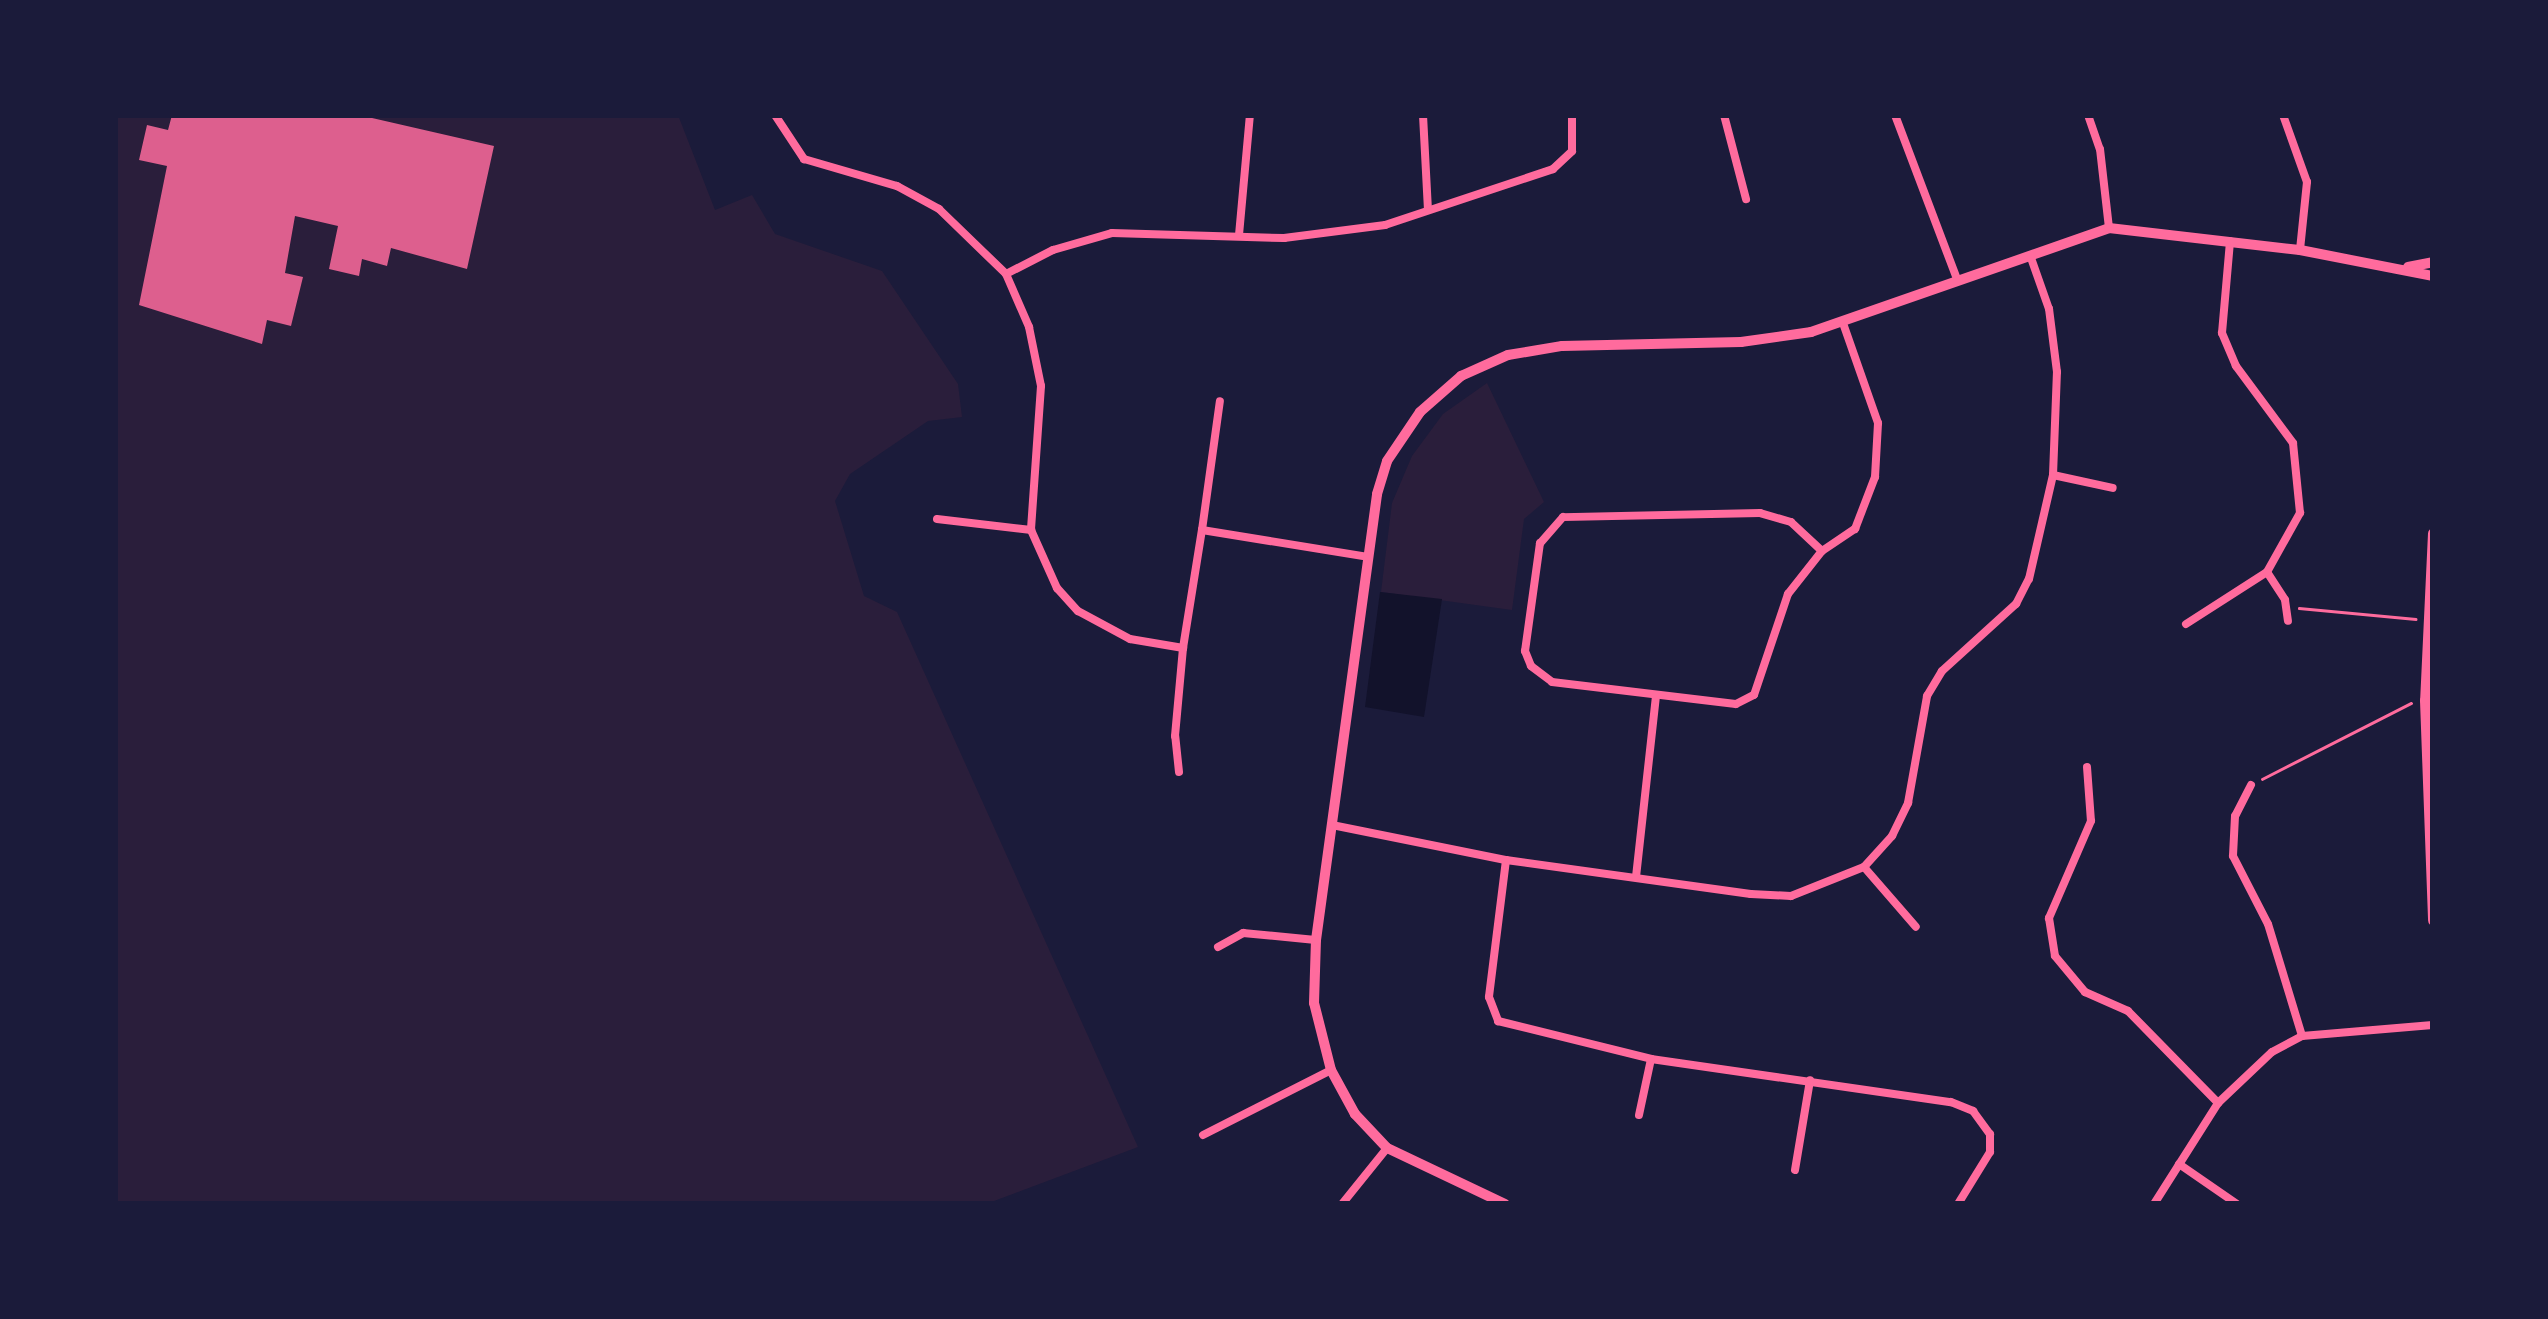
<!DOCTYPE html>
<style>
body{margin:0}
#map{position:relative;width:2548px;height:1319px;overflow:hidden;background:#1b1b3a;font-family:Manrope,sans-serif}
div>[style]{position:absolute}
.green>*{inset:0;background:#2a1e3b}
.water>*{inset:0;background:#12122b}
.building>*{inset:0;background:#dd5f8e}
.path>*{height:2.5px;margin:-1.25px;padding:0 1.25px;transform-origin:1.25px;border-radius:1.25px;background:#ff6b9d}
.minor>*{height:8px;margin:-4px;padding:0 4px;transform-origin:4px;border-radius:4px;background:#ff6b9d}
.tertiary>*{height:10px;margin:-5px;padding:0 5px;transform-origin:5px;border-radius:5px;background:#ff6b9d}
.secondary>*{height:11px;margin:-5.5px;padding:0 5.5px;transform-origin:5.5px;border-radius:5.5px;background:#ff6b9d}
span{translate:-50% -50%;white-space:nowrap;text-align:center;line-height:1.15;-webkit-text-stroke:10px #1b1b3a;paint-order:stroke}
.frame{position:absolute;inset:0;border:118px solid #1b1b3a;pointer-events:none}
</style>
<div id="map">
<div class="green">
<i style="clip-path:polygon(115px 115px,678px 115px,715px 210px,752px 195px,775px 234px,882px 271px,958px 384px,962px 417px,928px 421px,850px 474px,835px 501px,864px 596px,897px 612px,1138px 1147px,986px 1204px,115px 1204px)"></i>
<i style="clip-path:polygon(1487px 383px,1544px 502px,1524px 519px,1512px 610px,1381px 592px,1392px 503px,1412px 456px,1443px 414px)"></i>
</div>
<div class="water">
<i style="clip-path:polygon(1380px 592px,1442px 599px,1424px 717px,1365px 707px)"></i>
</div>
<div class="building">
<i style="clip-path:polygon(172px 115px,359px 115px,494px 146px,467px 269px,391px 248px,387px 266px,362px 259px,359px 276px,329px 269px,338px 226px,295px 216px,285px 273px,303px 277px,291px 326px,267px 320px,262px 344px,139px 305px,167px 166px,139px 160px,147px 125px,168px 130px)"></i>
</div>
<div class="path">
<i style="left:2299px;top:608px;width:117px;rotate:5.4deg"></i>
<i style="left:2262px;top:779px;width:167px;rotate:-27deg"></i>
</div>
<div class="minor">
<i style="left:775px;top:115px;width:53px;rotate:56.6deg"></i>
<i style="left:804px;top:159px;width:97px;rotate:16.2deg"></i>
<i style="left:897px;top:186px;width:48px;rotate:28.7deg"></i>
<i style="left:939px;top:209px;width:93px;rotate:44.1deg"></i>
<i style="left:1006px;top:274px;width:58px;rotate:66.5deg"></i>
<i style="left:1029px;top:327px;width:60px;rotate:78.5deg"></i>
<i style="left:1041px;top:386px;width:144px;rotate:94deg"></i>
<i style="left:1031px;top:530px;width:64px;rotate:65.9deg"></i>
<i style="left:1057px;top:588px;width:31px;rotate:48deg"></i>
<i style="left:1078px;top:611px;width:59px;rotate:28.3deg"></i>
<i style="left:1130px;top:639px;width:54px;rotate:9.6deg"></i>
<i style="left:1183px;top:648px;width:120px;rotate:-80.9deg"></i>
<i style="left:1202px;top:530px;width:168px;rotate:9.2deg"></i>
<i style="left:1423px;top:115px;width:95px;rotate:87deg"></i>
<i style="left:1724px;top:115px;width:87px;rotate:75.3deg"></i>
<i style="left:1895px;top:115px;width:175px;rotate:69.3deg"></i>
<i style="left:2088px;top:115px;width:36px;rotate:71deg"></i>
<i style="left:2100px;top:149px;width:80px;rotate:83.5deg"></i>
<i style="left:2283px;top:115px;width:71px;rotate:70.3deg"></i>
<i style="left:2307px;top:182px;width:68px;rotate:95.9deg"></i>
<i style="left:1239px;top:235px;width:121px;rotate:-84.8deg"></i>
<i style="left:1006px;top:274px;width:53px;rotate:-27.1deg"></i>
<i style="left:1053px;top:250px;width:61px;rotate:-16.1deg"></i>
<i style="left:1112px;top:233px;width:172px;rotate:1.7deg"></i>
<i style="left:1284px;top:238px;width:102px;rotate:-7.3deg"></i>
<i style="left:1385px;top:225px;width:177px;rotate:-18.4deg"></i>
<i style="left:1553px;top:169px;width:26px;rotate:-43deg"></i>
<i style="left:1572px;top:151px;width:36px;rotate:-90deg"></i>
<i style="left:2053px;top:475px;width:61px;rotate:12.2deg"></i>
<i style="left:937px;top:519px;width:95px;rotate:6.7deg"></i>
<i style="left:1202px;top:530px;width:130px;rotate:-82.1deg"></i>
<i style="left:1822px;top:551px;width:42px;rotate:-136.9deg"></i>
<i style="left:1791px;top:522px;width:32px;rotate:-164deg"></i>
<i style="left:1760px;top:513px;width:197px;rotate:178.8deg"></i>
<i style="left:1563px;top:517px;width:35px;rotate:131deg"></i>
<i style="left:1540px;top:543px;width:109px;rotate:97.9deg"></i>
<i style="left:1525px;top:651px;width:16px;rotate:68deg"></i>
<i style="left:1531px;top:666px;width:26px;rotate:37deg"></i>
<i style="left:1552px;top:682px;width:185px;rotate:6.8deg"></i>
<i style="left:1736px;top:704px;width:20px;rotate:-27deg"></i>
<i style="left:1754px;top:695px;width:107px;rotate:-71.4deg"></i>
<i style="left:1788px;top:594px;width:55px;rotate:-51.7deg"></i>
<i style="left:1822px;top:551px;width:40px;rotate:-34deg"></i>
<i style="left:1855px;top:529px;width:56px;rotate:-69deg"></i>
<i style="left:1875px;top:477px;width:54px;rotate:-86.8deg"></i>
<i style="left:1878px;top:423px;width:106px;rotate:-109.3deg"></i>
<i style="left:2267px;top:572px;width:33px;rotate:57deg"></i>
<i style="left:2285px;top:600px;width:21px;rotate:82deg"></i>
<i style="left:2186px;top:624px;width:96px;rotate:-32.7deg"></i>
<i style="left:2267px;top:572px;width:68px;rotate:-60.8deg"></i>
<i style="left:2300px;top:513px;width:70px;rotate:-95.7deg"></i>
<i style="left:2293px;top:443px;width:96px;rotate:-126.5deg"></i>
<i style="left:2236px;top:366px;width:36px;rotate:-113deg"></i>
<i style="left:2222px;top:333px;width:92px;rotate:-85deg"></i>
<i style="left:2087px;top:767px;width:54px;rotate:85.8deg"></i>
<i style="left:2091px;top:821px;width:106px;rotate:113.4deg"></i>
<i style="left:2049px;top:918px;width:38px;rotate:81deg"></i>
<i style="left:2055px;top:956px;width:47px;rotate:50.2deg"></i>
<i style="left:2085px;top:992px;width:47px;rotate:23.8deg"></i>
<i style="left:2128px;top:1011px;width:129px;rotate:45.6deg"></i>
<i style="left:1179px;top:772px;width:36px;rotate:-96deg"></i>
<i style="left:1175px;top:736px;width:88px;rotate:-84.8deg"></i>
<i style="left:2251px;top:785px;width:35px;rotate:117deg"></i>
<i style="left:2235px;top:816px;width:40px;rotate:92.9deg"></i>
<i style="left:2233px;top:856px;width:76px;rotate:62.8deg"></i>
<i style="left:2268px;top:924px;width:117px;rotate:73.1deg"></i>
<i style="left:1332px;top:825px;width:177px;rotate:11.4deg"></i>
<i style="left:1506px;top:860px;width:247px;rotate:7.9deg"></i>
<i style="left:1751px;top:894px;width:40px;rotate:2.9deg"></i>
<i style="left:1791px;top:896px;width:79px;rotate:-21.7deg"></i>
<i style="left:1864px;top:867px;width:42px;rotate:-47.9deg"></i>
<i style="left:1892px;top:836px;width:37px;rotate:-64deg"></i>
<i style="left:1908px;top:803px;width:109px;rotate:-79.9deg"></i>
<i style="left:1927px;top:696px;width:29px;rotate:-59deg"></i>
<i style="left:1942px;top:671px;width:100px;rotate:-42.2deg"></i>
<i style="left:2016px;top:604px;width:28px;rotate:-63deg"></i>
<i style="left:2029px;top:579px;width:107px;rotate:-77deg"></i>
<i style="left:2053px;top:475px;width:103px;rotate:-87.8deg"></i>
<i style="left:2057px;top:372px;width:64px;rotate:-97.2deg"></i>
<i style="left:2049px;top:309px;width:57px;rotate:-109.4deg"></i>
<i style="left:1506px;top:860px;width:138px;rotate:97.1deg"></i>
<i style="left:1489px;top:997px;width:26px;rotate:69deg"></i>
<i style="left:1498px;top:1021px;width:158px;rotate:13.9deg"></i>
<i style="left:1651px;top:1059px;width:303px;rotate:8.2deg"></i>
<i style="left:1951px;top:1102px;width:24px;rotate:22deg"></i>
<i style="left:1973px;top:1111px;width:29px;rotate:54deg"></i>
<i style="left:1990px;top:1134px;width:18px;rotate:90deg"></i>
<i style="left:1990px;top:1152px;width:61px;rotate:121.6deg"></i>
<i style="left:1864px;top:867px;width:79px;rotate:49.1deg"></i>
<i style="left:1636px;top:877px;width:183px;rotate:-83.7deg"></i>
<i style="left:1218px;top:947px;width:29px;rotate:-29deg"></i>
<i style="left:1243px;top:933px;width:73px;rotate:5.5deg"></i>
<i style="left:1639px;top:1115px;width:57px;rotate:-77.9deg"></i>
<i style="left:1203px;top:1135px;width:144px;rotate:-26.9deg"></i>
<i style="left:2179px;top:1164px;width:70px;rotate:34.6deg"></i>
<i style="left:1795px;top:1170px;width:91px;rotate:-80.5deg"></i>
<i style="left:1342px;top:1204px;width:72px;rotate:-51.2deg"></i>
<i style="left:2154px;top:1204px;width:120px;rotate:-57.6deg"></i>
<i style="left:2218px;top:1103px;width:74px;rotate:-43.4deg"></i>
<i style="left:2272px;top:1052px;width:34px;rotate:-28deg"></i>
<i style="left:2302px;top:1036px;width:131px;rotate:-4.8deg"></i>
</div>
<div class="tertiary">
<i style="left:2408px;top:267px;width:25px;rotate:-11deg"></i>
<i style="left:1505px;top:1204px;width:131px;rotate:-154.6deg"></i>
<i style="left:1387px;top:1148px;width:47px;rotate:-133.3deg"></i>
<i style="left:1355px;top:1114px;width:50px;rotate:-118.6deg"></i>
<i style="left:1331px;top:1070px;width:69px;rotate:-104.2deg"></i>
<i style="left:1314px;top:1003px;width:63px;rotate:-88.2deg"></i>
<i style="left:1316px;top:940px;width:450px;rotate:-82.2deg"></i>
<i style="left:1377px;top:494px;width:34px;rotate:-73deg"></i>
<i style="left:1387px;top:461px;width:59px;rotate:-56deg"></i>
<i style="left:1420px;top:412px;width:55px;rotate:-41.3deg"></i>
<i style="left:1461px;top:376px;width:51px;rotate:-24.1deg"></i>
<i style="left:1508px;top:355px;width:55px;rotate:-9.5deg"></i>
<i style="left:1562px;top:346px;width:179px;rotate:-1.3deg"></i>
<i style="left:1741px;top:342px;width:71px;rotate:-8.1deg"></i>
<i style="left:1811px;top:332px;width:316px;rotate:-19.2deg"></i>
<i style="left:2109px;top:228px;width:192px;rotate:6.6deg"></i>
<i style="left:2300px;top:250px;width:136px;rotate:11.1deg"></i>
</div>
<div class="secondary">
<i style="left:2433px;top:533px;width:167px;rotate:92.7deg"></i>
<i style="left:2425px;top:700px;width:220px;rotate:87.9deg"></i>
</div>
<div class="frame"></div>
</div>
